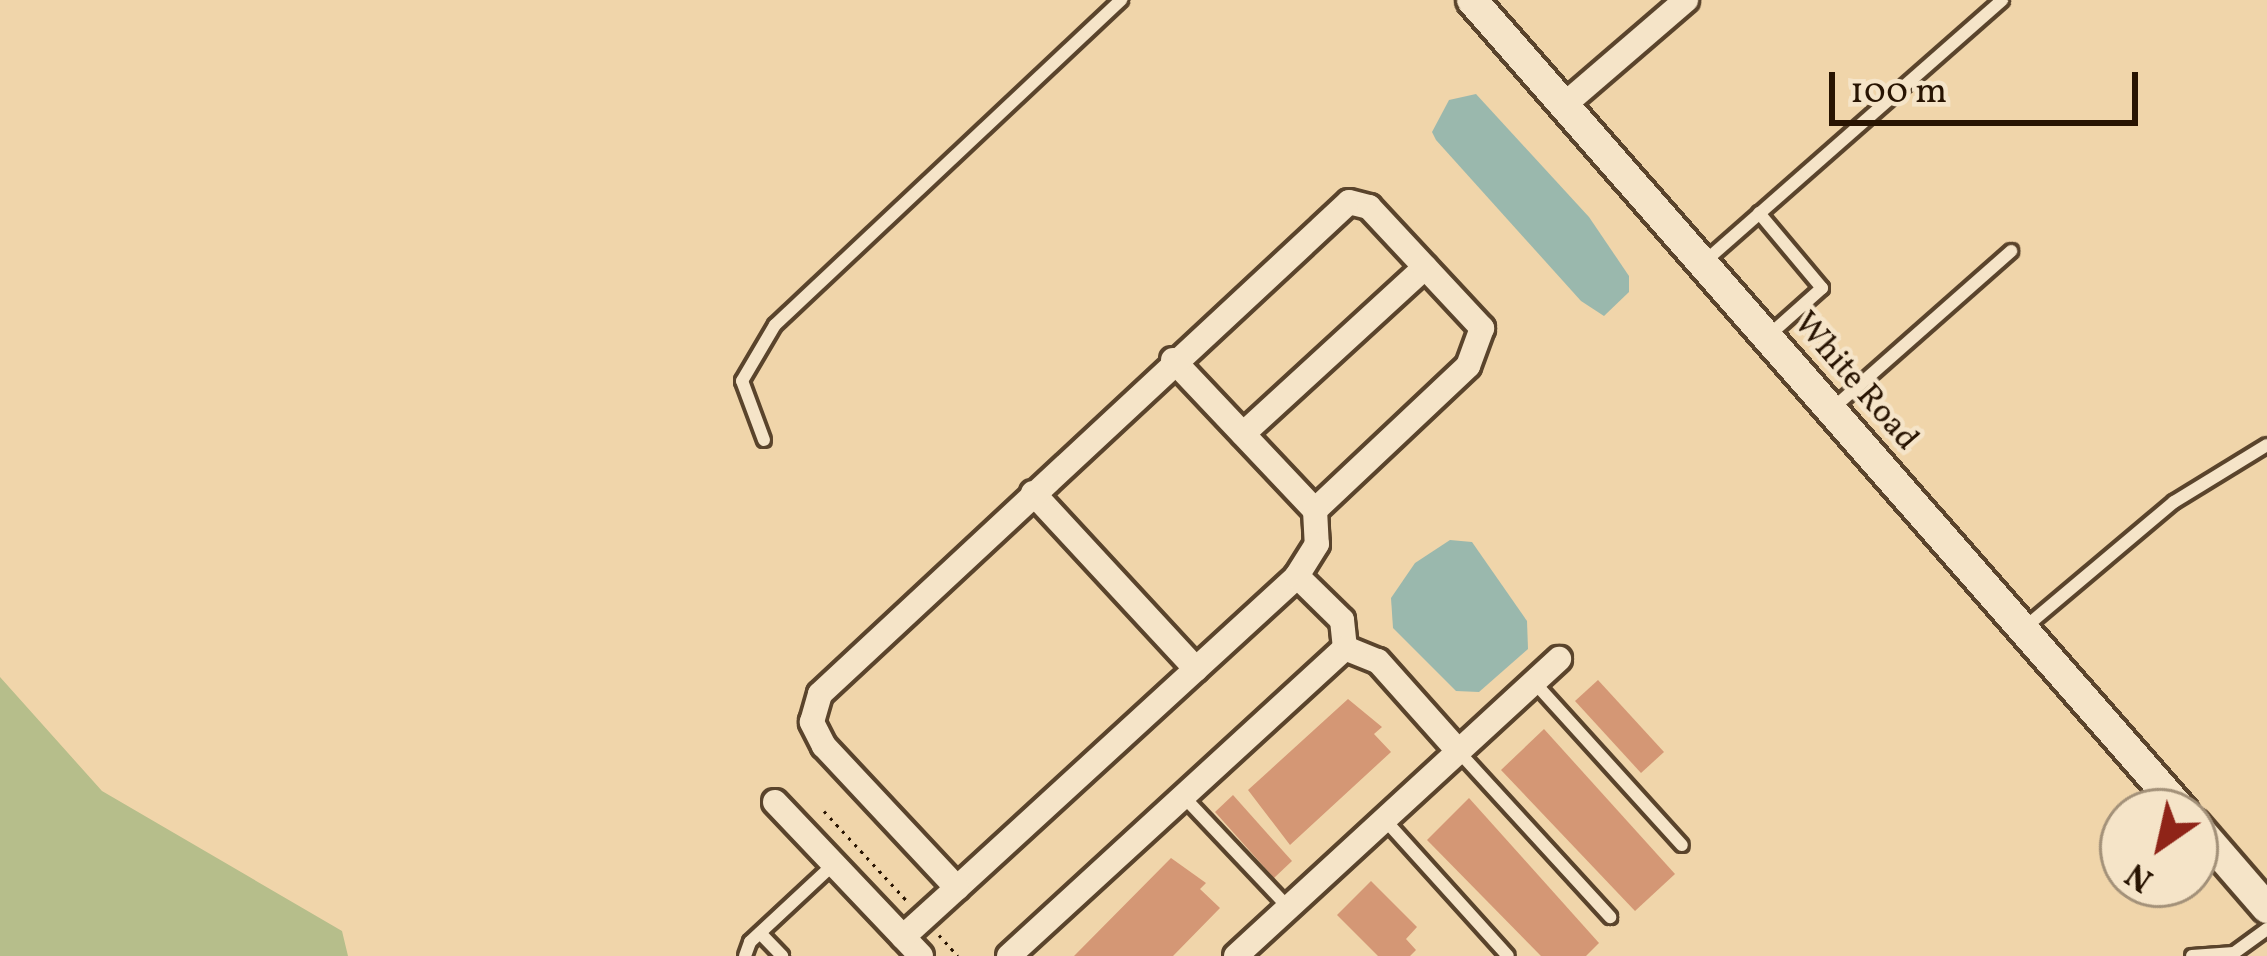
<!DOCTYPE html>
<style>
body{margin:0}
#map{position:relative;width:2267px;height:956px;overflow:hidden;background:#f0d5aa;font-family:Vollkorn,serif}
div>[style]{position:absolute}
.green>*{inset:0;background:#b6be8b}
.water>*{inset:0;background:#9ab8ad}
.building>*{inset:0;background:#d49775}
.path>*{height:3px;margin-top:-1.5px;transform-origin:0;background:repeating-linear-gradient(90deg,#281402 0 3px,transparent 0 9px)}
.roads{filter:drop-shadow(3px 0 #5a442c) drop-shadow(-3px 0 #5a442c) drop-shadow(0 3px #5a442c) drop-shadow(0 -3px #5a442c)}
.service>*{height:12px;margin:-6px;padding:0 6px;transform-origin:6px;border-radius:6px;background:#f5e4c8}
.minor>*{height:24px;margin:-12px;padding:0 12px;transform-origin:12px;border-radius:12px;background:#f5e4c8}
.tertiary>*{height:30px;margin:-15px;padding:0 15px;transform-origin:15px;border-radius:15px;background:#f5e4c8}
span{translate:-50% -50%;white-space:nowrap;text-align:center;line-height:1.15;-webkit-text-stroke:9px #f5e4c8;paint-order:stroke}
.street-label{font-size:33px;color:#281402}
.north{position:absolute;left:2099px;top:788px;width:120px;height:120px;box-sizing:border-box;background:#f5e4c8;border:3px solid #a39179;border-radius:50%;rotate:214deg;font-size:33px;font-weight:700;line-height:48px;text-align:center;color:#281402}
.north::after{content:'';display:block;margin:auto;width:42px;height:54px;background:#8f2418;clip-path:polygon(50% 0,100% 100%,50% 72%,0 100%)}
.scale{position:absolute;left:1829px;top:72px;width:309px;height:54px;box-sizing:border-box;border:6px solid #281402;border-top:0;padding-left:15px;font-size:36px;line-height:42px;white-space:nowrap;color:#281402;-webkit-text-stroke:9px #f5e4c8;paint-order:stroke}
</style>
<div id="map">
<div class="green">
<i style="clip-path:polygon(0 677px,102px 791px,342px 931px,348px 956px,0 956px)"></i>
</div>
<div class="water">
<i style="clip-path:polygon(1476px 94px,1589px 217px,1629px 276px,1629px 292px,1604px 316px,1581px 301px,1436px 140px,1432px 132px,1449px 100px)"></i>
<i style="clip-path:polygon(1450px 540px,1472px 542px,1527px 621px,1528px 649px,1479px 692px,1456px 691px,1393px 628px,1391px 598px,1415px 563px)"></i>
</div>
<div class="building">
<i style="clip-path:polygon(1598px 680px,1664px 752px,1641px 773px,1575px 701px)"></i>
<i style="clip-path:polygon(1348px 699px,1382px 727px,1374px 734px,1391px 752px,1290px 845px,1248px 790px)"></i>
<i style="clip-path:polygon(1544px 729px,1675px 874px,1635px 911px,1501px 770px)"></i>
<i style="clip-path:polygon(1233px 795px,1292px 861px,1274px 878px,1215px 812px)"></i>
<i style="clip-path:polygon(1469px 798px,1599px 943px,1586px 956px,1541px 956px,1427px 840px)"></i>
<i style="clip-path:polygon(1171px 858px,1206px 883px,1200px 889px,1220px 908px,1173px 956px,1074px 956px)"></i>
<i style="clip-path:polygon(1371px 881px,1417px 927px,1406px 939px,1416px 950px,1410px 956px,1378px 956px,1337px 915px)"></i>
</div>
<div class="path">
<i style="left:824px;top:811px;width:124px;rotate:47.3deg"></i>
<i style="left:939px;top:935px;width:28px;rotate:48deg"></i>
</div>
<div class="roads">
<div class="service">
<i style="left:1759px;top:213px;width:98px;rotate:50deg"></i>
<i style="left:1822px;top:288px;width:74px;rotate:138.3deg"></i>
<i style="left:1703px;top:263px;width:398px;rotate:-41.3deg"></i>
<i style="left:1832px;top:409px;width:239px;rotate:-41.4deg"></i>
<i style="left:764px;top:440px;width:63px;rotate:-110.4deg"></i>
<i style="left:742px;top:381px;width:65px;rotate:-59.5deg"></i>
<i style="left:775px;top:325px;width:475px;rotate:-43.2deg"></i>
<i style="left:2023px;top:629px;width:197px;rotate:-40.1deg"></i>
<i style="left:2174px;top:502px;width:109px;rotate:-31.5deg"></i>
<i style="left:1534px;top:682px;width:220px;rotate:47.8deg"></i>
<i style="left:1459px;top:752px;width:224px;rotate:47.5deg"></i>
<i style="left:1182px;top:795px;width:154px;rotate:46.6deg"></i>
<i style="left:1385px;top:820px;width:183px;rotate:47.9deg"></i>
<i style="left:760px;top:933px;width:32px;rotate:46deg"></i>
<i style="left:745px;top:956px;width:15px;rotate:-70deg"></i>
<i style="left:750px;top:942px;width:115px;rotate:-42.9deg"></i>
<i style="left:2192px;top:956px;width:42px;rotate:-4.1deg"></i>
<i style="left:2234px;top:953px;width:41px;rotate:-36deg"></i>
</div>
<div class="minor">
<i style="left:1564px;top:105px;width:161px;rotate:-40.7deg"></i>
<i style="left:1173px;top:360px;width:207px;rotate:46.6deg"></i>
<i style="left:1243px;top:434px;width:247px;rotate:-42.5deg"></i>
<i style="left:1033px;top:493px;width:240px;rotate:47.2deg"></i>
<i style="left:775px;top:802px;width:212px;rotate:46.5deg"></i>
<i style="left:957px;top:888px;width:461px;rotate:-42.5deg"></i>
<i style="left:903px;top:937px;width:73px;rotate:-42.2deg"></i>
<i style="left:957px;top:888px;width:195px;rotate:-133.1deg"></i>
<i style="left:824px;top:746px;width:27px;rotate:-117deg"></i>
<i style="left:812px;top:722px;width:29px;rotate:-74deg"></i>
<i style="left:820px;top:694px;width:722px;rotate:-42.92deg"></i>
<i style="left:1349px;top:202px;width:21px;rotate:14deg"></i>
<i style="left:1369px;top:207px;width:166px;rotate:47deg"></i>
<i style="left:1482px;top:328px;width:40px;rotate:110.2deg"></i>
<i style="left:1468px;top:366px;width:210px;rotate:136.7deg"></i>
<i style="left:1315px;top:510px;width:34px;rotate:87deg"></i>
<i style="left:1317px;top:544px;width:38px;rotate:122deg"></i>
<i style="left:1297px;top:576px;width:63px;rotate:44.4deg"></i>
<i style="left:1342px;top:620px;width:28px;rotate:84deg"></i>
<i style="left:1009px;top:956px;width:456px;rotate:-42.5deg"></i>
<i style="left:1345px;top:648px;width:35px;rotate:22deg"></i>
<i style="left:1378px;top:661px;width:122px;rotate:48.3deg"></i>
<i style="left:1236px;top:956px;width:439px;rotate:-42.6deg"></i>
</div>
<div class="tertiary">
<i style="left:1472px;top:0;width:1079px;rotate:48.79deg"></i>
<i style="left:2195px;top:825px;width:110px;rotate:49.1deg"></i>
</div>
</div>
<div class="street-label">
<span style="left:1854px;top:383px;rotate:49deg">White Road</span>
</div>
<div class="north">N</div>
<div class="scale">100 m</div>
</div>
